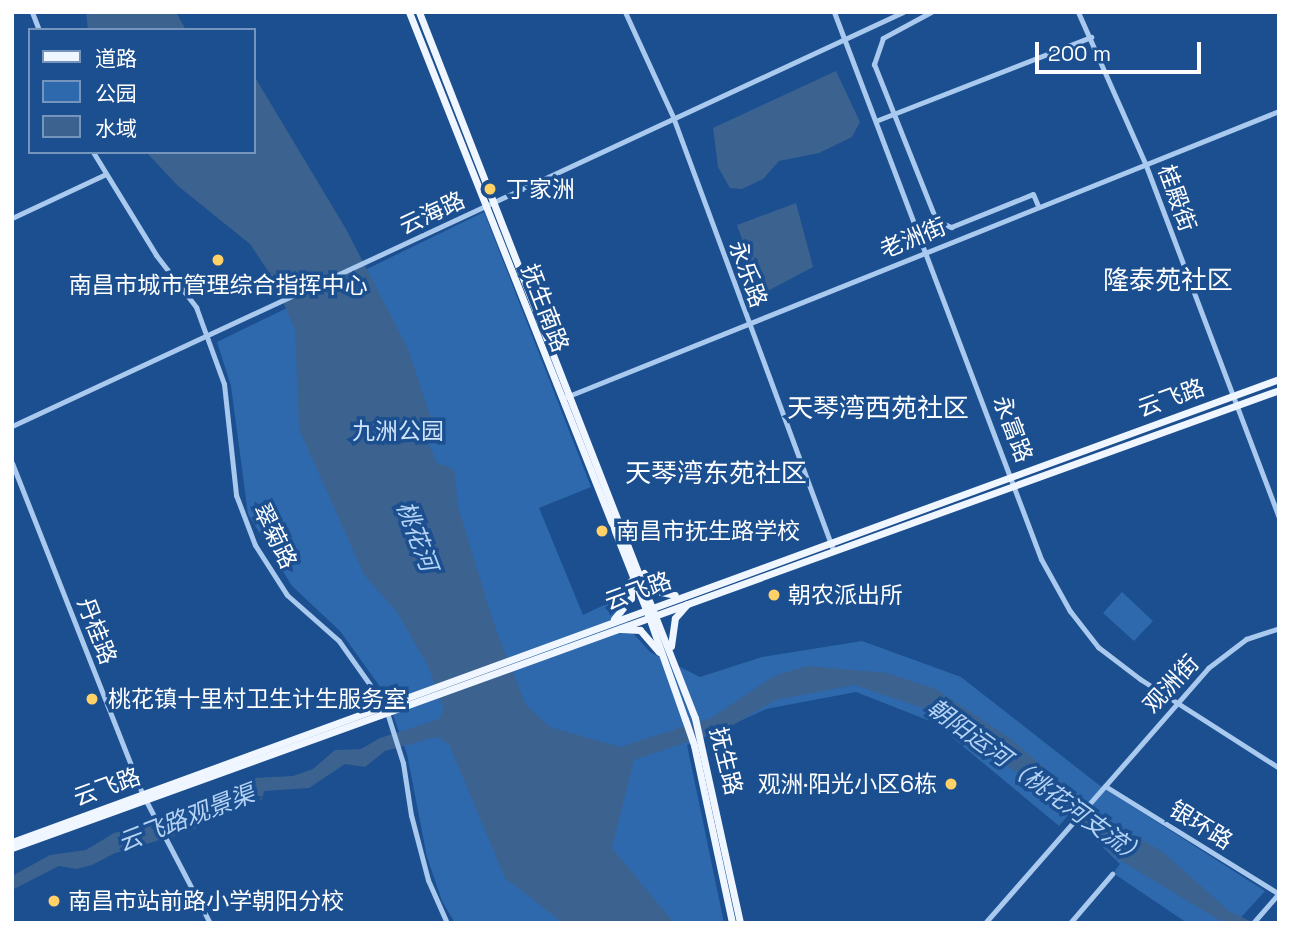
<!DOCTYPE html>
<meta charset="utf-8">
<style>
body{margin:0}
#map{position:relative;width:1291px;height:935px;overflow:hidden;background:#1b4f8f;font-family:"Space Grotesk","Noto Sans SC",sans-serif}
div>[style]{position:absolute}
.green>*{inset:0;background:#2e69ad}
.water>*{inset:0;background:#3c6290}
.minor>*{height:5px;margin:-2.5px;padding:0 2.5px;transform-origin:2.5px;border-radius:2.5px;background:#a9c9ee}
.major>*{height:7px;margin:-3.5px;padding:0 3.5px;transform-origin:3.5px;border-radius:3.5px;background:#f0f6ff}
.major-bridge>*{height:7px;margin:-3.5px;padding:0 3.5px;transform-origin:3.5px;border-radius:3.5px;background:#f0f6ff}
.dots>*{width:19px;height:19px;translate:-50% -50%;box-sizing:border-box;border:4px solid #1b4f8f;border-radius:50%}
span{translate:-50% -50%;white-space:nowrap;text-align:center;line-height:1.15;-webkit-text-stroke:7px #1b4f8f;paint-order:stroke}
.poi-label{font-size:23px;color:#fff}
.left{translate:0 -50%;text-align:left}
.right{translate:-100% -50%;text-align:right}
.street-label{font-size:23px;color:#fff}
.park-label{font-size:23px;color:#cfe3fa}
.water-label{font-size:24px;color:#b5d3f5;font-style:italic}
.quarter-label{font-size:26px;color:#fff}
.frame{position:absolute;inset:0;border:14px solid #fff;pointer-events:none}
.legend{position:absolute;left:28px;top:28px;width:228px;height:126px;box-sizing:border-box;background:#1b4f8f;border:2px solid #7695bc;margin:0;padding:9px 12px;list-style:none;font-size:21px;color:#fff}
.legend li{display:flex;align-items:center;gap:14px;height:35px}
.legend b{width:35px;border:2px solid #7695bc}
.scale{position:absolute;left:1035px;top:42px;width:166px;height:32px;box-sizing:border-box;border:4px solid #fff;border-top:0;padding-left:9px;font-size:21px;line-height:24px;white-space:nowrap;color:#fff;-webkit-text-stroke:5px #1b4f8f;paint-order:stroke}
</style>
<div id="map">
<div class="green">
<i style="clip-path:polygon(484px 212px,591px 487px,539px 508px,583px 615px,617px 599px,632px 632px,650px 652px,700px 677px,762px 657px,862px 641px,961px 677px,1099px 785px,1265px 891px,1236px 923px,1187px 923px,1113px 873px,1120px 864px,1069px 814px,1059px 826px,935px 723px,856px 692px,766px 709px,687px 745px,724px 923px,455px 923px,442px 901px,427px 857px,407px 754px,386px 695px,340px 631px,292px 586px,248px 514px,231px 386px,217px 342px)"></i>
<i style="clip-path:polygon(1122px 592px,1153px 621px,1134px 641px,1103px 613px)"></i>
</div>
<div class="water">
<i style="clip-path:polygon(86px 12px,176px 12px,186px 30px,88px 30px)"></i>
<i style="clip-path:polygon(836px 71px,860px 122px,852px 137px,819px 153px,779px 161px,763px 179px,742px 189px,730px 188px,718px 167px,713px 128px)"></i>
<i style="clip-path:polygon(256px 79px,346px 229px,408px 349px,434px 427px,426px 438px,437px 463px,454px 469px,458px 507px,496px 630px,526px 705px,550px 727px,620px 747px,711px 718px,774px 676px,807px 666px,887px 673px,936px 689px,1011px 739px,1094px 811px,1164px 853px,1229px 911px,1254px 923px,1224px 923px,1115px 857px,1057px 801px,931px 711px,855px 685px,776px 700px,728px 728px,634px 760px,612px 848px,674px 923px,563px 923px,505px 878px,449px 744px,436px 737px,385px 751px,365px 767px,345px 764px,309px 788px,264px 791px,262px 799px,253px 805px,232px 807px,191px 831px,115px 853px,92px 865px,76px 869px,59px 866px,12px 890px,12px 876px,50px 855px,86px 850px,114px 833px,192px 813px,232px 786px,255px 778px,293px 776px,313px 769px,335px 750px,361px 749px,380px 738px,439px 719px,444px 710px,428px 666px,397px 612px,364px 575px,299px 429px,295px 330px,274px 280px,250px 244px,178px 186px,146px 152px,254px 152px)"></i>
<i style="clip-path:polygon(796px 203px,813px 267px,762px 294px,737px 225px)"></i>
</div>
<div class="minor">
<i style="left:32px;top:12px;width:19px;rotate:69deg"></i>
<i style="left:625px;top:12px;width:115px;rotate:65.4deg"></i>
<i style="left:673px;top:117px;width:462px;rotate:69.7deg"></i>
<i style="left:834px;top:12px;width:585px;rotate:69.27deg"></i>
<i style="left:1041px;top:559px;width:60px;rotate:60.9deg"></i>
<i style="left:1070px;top:611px;width:46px;rotate:52.1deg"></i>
<i style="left:1098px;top:647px;width:53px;rotate:37.3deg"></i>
<i style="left:1140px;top:679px;width:165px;rotate:32.6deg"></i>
<i style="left:931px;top:12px;width:55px;rotate:151.6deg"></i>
<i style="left:883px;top:38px;width:28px;rotate:109deg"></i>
<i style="left:874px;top:64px;width:168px;rotate:68.3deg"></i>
<i style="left:936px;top:220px;width:17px;rotate:25deg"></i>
<i style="left:951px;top:227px;width:88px;rotate:-21.9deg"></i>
<i style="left:1033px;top:194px;width:13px;rotate:67deg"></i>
<i style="left:1078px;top:12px;width:165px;rotate:66.1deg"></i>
<i style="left:1145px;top:163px;width:379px;rotate:69.3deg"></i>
<i style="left:878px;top:120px;width:229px;rotate:-21.3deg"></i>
<i style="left:93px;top:152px;width:121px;rotate:58.5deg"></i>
<i style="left:156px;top:255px;width:66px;rotate:52.4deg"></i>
<i style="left:196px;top:307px;width:82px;rotate:70deg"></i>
<i style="left:224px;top:384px;width:112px;rotate:83.8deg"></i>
<i style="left:236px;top:495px;width:53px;rotate:69.2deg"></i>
<i style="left:255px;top:545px;width:59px;rotate:57.4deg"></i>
<i style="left:287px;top:595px;width:69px;rotate:41.5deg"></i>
<i style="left:339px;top:641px;width:80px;rotate:54.7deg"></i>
<i style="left:385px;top:706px;width:60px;rotate:72.5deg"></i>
<i style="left:403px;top:763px;width:53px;rotate:81.3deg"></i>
<i style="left:411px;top:815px;width:67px;rotate:75.3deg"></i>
<i style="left:428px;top:880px;width:47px;rotate:66.2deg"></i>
<i style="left:12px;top:218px;width:102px;rotate:-25.1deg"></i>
<i style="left:566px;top:397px;width:768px;rotate:-21.86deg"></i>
<i style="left:12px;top:426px;width:982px;rotate:-24.92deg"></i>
<i style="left:12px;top:463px;width:357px;rotate:68.5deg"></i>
<i style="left:143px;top:795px;width:144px;rotate:62.4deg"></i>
<i style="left:1105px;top:786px;width:205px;rotate:31.8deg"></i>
<i style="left:985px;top:923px;width:339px;rotate:-48.8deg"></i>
<i style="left:1208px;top:668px;width:48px;rotate:-37.3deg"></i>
<i style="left:1246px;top:639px;width:35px;rotate:-18deg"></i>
<i style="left:1070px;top:923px;width:65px;rotate:-49.4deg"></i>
<i style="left:1253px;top:923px;width:40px;rotate:-49deg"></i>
</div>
<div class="major">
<i style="left:409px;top:12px;width:651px;rotate:68.36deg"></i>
<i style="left:649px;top:617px;width:108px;rotate:70.6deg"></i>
<i style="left:419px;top:12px;width:758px;rotate:68.65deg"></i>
<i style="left:695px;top:718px;width:210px;rotate:77.6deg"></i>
<i style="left:644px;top:573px;width:25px;rotate:48deg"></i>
<i style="left:661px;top:592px;width:14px;rotate:12deg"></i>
<i style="left:614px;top:619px;width:27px;rotate:-51deg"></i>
<i style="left:631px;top:598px;width:17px;rotate:-90deg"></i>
<i style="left:621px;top:629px;width:19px;rotate:3deg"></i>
<i style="left:640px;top:630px;width:29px;rotate:49deg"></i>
<i style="left:671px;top:646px;width:28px;rotate:-82deg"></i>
<i style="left:675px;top:618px;width:18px;rotate:-49deg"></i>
<i style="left:694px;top:745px;width:182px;rotate:77.9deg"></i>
<i style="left:12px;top:842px;width:1349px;rotate:-20.07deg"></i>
<i style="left:12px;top:848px;width:1347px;rotate:-19.87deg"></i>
</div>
<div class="major-bridge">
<i style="left:685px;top:719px;width:28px;rotate:71deg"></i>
</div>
<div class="dots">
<i style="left:490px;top:189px;background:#ffd166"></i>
<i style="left:218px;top:260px;background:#ffd166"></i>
<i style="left:602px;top:531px;background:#ffd166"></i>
<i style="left:774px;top:595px;background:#ffd166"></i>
<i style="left:92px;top:699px;background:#ffd166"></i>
<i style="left:951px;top:784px;background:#ffd166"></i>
<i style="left:54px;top:901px;background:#ffd166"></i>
</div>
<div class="poi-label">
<span class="left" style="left:506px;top:189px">丁家洲</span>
<span style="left:218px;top:285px">南昌市城市管理综合指挥中心</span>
<span class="left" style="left:616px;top:531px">南昌市抚生路学校</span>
<span class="left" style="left:788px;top:595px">朝农派出所</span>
<span class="left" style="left:108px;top:699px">桃花镇十里村卫生计生服务室</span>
<span class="right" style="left:937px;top:784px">观洲·阳光小区6栋</span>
<span class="left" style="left:68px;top:901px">南昌市站前路小学朝阳分校</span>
</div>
<div class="street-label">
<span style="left:1177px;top:198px;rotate:70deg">桂殿街</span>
<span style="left:432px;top:213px;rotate:-25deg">云海路</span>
<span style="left:913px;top:238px;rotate:-22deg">老洲街</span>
<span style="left:748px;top:274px;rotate:70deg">永乐路</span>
<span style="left:545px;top:308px;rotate:69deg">抚生南路</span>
<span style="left:1171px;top:398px;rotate:-20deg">云飞路</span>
<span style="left:1013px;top:429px;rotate:69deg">永富路</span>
<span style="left:275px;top:536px;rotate:64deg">翠菊路</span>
<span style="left:638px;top:591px;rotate:-20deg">云飞路</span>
<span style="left:97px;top:631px;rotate:69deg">丹桂路</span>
<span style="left:1171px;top:684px;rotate:-47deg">观洲街</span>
<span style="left:726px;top:761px;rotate:76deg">抚生路</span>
<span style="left:107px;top:787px;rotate:-20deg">云飞路</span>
<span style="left:1201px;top:825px;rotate:32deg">银环路</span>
</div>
<div class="park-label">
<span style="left:398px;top:431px">九洲公园</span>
</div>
<div class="water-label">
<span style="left:417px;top:536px;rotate:69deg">桃花河</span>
<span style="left:1037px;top:782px;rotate:36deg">朝阳运河（桃花河支流）</span>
<span style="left:186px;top:818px;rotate:-21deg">云飞路观景渠</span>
</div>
<div class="quarter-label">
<span style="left:1168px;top:281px">隆泰苑社区</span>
<span style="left:878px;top:409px">天琴湾西苑社区</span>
<span style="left:716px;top:474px">天琴湾东苑社区</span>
</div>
<div class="frame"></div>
<ul class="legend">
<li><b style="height:9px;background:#f0f6ff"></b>道路</li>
<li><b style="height:19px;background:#2e69ad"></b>公园</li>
<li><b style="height:19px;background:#3c6290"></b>水域</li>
</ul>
<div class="scale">200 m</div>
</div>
